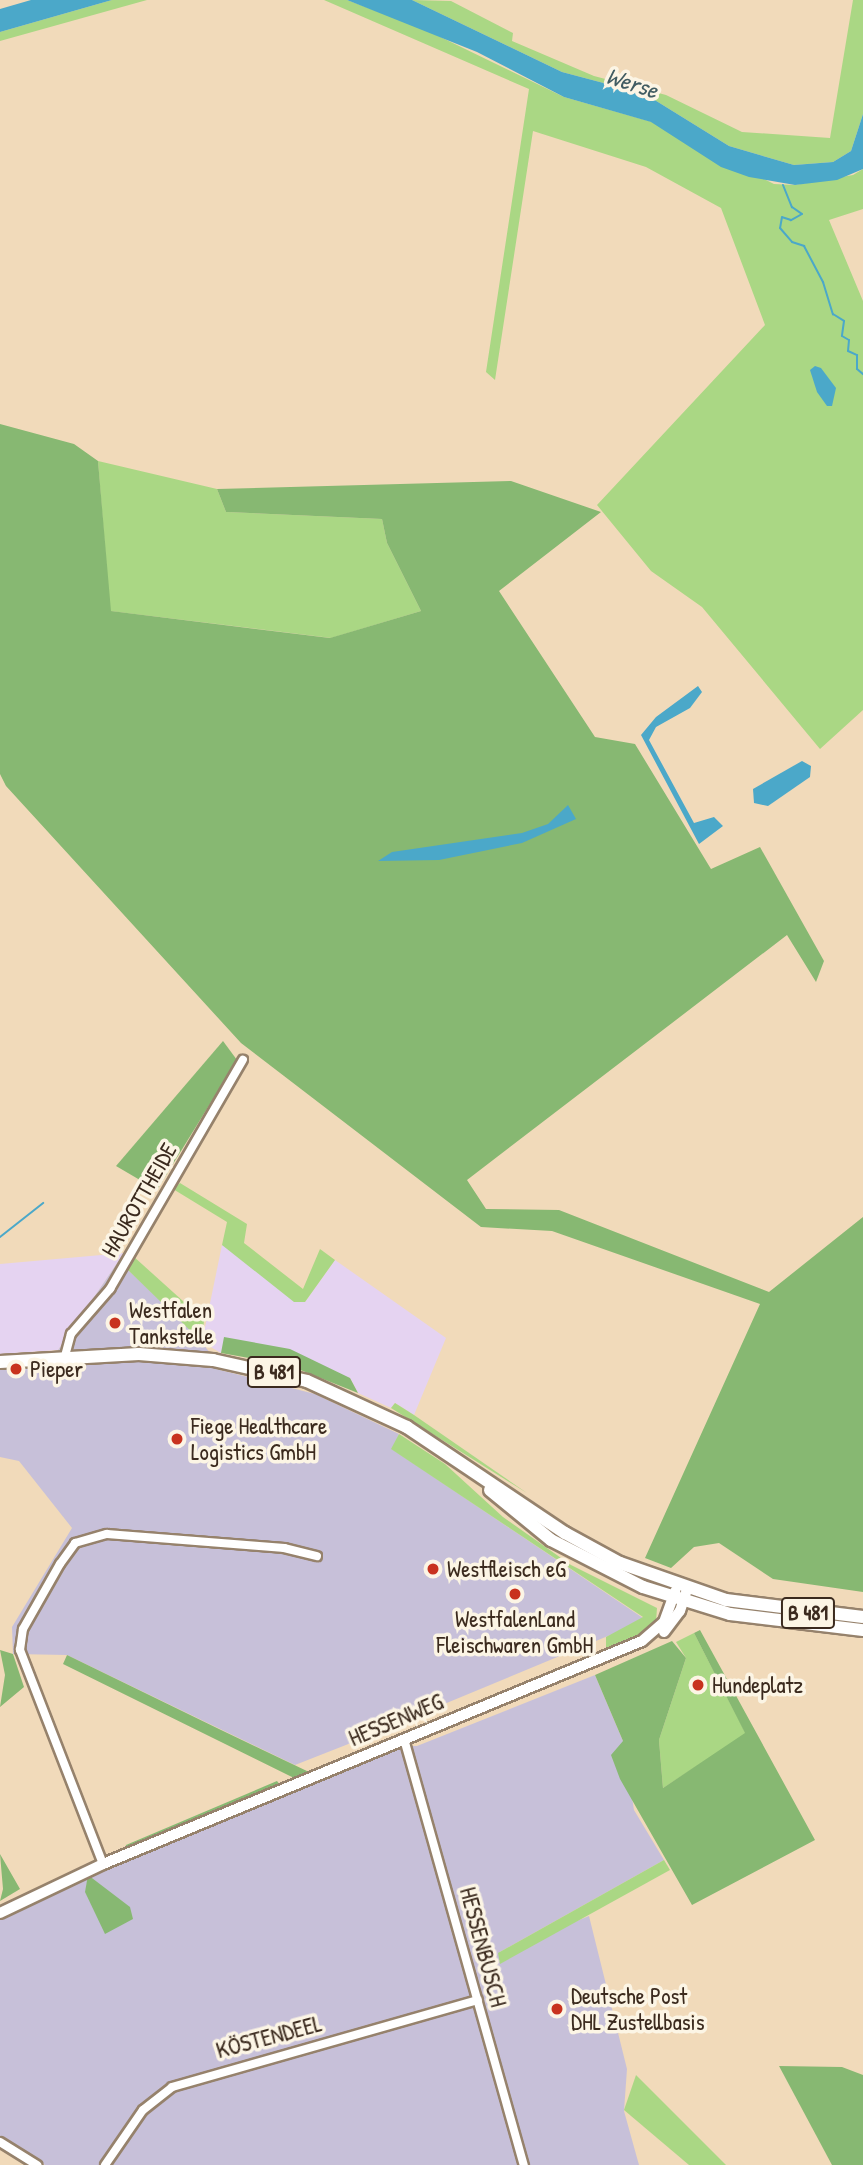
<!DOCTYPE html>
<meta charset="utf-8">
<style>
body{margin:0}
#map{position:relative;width:863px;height:2165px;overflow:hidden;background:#f1daba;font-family:"Patrick Hand",sans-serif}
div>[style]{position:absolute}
.built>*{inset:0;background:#e5d3f1}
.industrial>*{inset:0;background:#c7c0d9}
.green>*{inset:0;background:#aad784}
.forest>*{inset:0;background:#87b872}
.water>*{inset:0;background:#4ba8c9}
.stream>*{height:2px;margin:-1px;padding:0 1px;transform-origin:1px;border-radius:1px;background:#4ba8c9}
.roads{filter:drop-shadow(2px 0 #96826c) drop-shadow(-2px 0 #96826c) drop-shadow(0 2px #96826c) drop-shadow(0 -2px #96826c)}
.minor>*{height:8px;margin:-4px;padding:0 4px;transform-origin:4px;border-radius:4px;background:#fff}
.tertiary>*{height:10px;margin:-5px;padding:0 5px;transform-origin:5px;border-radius:5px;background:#fff}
.primary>*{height:12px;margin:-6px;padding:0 6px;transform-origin:6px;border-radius:6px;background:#fff}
.dots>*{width:19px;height:19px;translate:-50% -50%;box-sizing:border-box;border:4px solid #fcf5e5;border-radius:50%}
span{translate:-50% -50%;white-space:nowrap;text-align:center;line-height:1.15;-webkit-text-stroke:7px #fcf5e5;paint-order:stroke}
.shield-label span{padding:2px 5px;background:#fcf5e5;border:2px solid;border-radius:5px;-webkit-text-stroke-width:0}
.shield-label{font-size:21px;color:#3b2a1e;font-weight:700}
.street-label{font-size:23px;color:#3b2a1e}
.poi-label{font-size:23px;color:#3b2a1e}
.left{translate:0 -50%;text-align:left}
.water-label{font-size:24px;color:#415c62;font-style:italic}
</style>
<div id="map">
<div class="built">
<i style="clip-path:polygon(222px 1245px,305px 1302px,335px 1260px,446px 1338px,414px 1415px,395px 1403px,391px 1408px,358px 1393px,350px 1378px,225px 1338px,221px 1353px,202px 1342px)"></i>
<i style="clip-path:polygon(124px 1253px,58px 1350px,0 1354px,0 1264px)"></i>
</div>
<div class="industrial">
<i style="clip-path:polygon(124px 1253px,127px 1269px,186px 1323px,215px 1359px,216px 1369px,315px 1394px,399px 1434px,392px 1449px,643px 1618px,632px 1626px,367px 1736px,363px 1727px,353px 1731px,356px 1741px,295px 1765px,67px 1655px,13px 1654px,12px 1627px,72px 1528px,19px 1461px,0 1457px,0 1367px,50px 1362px)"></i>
<i style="clip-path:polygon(595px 1675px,623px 1741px,634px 1810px,664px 1860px,498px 1953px,589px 1916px,627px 2069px,624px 2111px,639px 2165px,45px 2165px,0 2136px,0 1917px,67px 1882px,403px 1746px,417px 1746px)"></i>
</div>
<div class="green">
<i style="clip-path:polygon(112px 0,147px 0,0 41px,0 32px)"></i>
<i style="clip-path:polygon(324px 0,347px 0,424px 29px,564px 97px,652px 122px,774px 184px,795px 185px,853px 175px,863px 169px,863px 209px,829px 220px,863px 301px,863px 710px,820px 749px,702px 607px,651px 571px,597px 505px,765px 325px,721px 208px,646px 167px,533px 131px,495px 380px,486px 372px,529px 89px)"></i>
<i style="clip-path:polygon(412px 0,451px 1px,513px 33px,512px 41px,594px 76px,666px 95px,742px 132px,830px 138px,853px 0,863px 0,863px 114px,851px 151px,833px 162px,794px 165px,729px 146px,645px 94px,562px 72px)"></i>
<i style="clip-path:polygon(98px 461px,217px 489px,226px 512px,382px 519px,387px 543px,421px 611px,331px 638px,110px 611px)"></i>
<i style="clip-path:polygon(180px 1183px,247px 1224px,244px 1243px,303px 1289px,320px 1249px,335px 1260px,305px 1302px,294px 1302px,222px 1245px,227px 1222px,173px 1189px)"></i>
<i style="clip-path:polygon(133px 1256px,204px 1320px,202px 1342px,127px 1269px)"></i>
<i style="clip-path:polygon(395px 1403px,414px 1415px,527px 1493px,391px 1408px)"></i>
<i style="clip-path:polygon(399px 1434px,445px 1464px,503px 1517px,571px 1565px,657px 1608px,656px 1622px,638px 1636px,606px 1649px,606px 1637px,643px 1617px,391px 1449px)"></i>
<i style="clip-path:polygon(694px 1633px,746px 1734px,663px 1788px,659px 1740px,686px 1658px,676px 1642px)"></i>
<i style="clip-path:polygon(664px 1860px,670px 1870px,500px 1964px,498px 1953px)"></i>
<i style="clip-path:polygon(636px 2075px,726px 2165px,689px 2165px,624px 2110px)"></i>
</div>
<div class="forest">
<i style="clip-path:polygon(0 424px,74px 444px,98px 461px,111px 611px,330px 638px,421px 611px,387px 543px,382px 519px,226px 512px,217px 489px,511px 481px,601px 512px,499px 591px,595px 737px,635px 744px,711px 869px,760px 847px,824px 961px,816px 982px,787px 935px,467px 1180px,486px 1209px,559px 1210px,769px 1292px,863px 1217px,863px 1592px,773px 1579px,719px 1543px,694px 1547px,671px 1568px,645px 1558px,760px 1304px,552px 1231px,481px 1227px,241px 1043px,6px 786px,0 774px)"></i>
<i style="clip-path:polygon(223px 1041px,237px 1060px,157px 1190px,116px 1166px)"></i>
<i style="clip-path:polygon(224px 1337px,290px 1349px,350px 1378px,358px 1393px,288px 1365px,221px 1353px)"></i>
<i style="clip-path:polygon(700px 1630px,815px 1840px,692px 1905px,620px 1779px,611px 1755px,623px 1741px,595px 1675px,672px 1641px,686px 1658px,659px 1740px,663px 1788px,745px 1733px,694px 1633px)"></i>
<i style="clip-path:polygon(0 1650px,13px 1654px,24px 1687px,0 1707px,5px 1675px)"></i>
<i style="clip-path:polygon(67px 1655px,219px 1729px,309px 1772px,294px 1778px,63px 1664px)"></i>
<i style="clip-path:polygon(277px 1781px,280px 1785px,125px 1850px,126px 1845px)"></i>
<i style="clip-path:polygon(0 1854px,20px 1889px,0 1901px,3px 1889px)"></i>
<i style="clip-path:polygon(88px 1875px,130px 1907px,133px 1919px,105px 1934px,85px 1892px)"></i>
<i style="clip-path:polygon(779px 2066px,842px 2067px,863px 2075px,863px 2165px,832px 2165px)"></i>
</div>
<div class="water">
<i style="clip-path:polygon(31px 0,112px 0,0 32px,0 9px)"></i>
<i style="clip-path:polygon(347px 0,412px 0,562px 72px,645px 94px,729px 146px,794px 165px,833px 162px,851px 151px,863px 114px,863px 169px,837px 180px,795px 185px,749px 177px,721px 167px,651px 122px,564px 97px,477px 52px)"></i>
<i style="clip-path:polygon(815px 366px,821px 368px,836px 388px,832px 406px,827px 406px,817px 392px,810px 370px)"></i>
<i style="clip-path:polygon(698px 686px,702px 692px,690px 708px,656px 727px,649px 740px,694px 823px,714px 817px,723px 826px,699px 844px,641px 735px,656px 717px)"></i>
<i style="clip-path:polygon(802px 761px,811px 766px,810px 777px,768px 806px,754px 803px,753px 789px)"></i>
<i style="clip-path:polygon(568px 805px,576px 819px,522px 843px,439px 860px,378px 861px,392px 852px,522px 833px,548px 824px)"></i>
</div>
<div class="stream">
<i style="left:783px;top:185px;width:24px;rotate:68deg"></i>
<i style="left:792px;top:207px;width:12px;rotate:35deg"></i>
<i style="left:802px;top:214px;width:13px;rotate:151deg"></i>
<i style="left:791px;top:220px;width:9px;rotate:-162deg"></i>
<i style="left:782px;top:217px;width:11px;rotate:100deg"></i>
<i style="left:780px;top:228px;width:18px;rotate:49deg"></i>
<i style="left:792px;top:242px;width:13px;rotate:18deg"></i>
<i style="left:804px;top:246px;width:41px;rotate:62.2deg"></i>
<i style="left:823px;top:282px;width:34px;rotate:73deg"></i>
<i style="left:833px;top:314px;width:13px;rotate:32deg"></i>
<i style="left:844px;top:321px;width:15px;rotate:98deg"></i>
<i style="left:842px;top:336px;width:8px;rotate:30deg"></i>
<i style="left:849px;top:340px;width:11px;rotate:95deg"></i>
<i style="left:848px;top:351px;width:10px;rotate:24deg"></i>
<i style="left:857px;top:355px;width:14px;rotate:90deg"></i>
<i style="left:857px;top:369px;width:8px;rotate:40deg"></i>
<i style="left:0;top:1237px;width:55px;rotate:-38.3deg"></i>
</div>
<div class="roads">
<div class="minor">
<i style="left:65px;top:1356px;width:23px;rotate:-75deg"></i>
<i style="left:71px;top:1334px;width:60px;rotate:-49.1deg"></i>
<i style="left:110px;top:1289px;width:265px;rotate:-59.9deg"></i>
<i style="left:404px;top:1739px;width:443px;rotate:74.3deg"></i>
<i style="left:103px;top:1864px;width:230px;rotate:-111.2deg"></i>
<i style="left:20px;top:1650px;width:21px;rotate:-82deg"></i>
<i style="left:23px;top:1629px;width:75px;rotate:-60.4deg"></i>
<i style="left:60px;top:1564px;width:26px;rotate:-54deg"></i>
<i style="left:75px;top:1543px;width:33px;rotate:-16deg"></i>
<i style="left:107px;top:1534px;width:178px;rotate:4.5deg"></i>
<i style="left:284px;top:1548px;width:34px;rotate:14deg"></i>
<i style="left:0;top:2142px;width:44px;rotate:31.9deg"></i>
<i style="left:105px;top:2165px;width:67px;rotate:-55.4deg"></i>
<i style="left:143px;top:2110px;width:37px;rotate:-38deg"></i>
<i style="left:172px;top:2087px;width:318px;rotate:-15.9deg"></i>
</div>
<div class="tertiary">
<i style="left:664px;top:1632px;width:26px;rotate:-53deg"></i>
<i style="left:680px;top:1611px;width:23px;rotate:-72deg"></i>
<i style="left:0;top:1913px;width:114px;rotate:-25.4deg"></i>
<i style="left:103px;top:1864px;width:583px;rotate:-22.48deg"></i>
<i style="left:642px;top:1641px;width:29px;rotate:-41deg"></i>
<i style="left:664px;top:1622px;width:33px;rotate:-70deg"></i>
</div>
<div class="primary">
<i style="left:0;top:1362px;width:139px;rotate:-3.3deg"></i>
<i style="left:139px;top:1354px;width:74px;rotate:4.6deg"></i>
<i style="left:213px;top:1360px;width:96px;rotate:12.6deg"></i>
<i style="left:307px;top:1381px;width:110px;rotate:24.7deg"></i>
<i style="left:407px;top:1427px;width:190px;rotate:33.9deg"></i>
<i style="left:565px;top:1533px;width:63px;rotate:28.6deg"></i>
<i style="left:620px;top:1563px;width:112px;rotate:19.2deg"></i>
<i style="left:726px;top:1600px;width:138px;rotate:7.1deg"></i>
<i style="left:490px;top:1490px;width:79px;rotate:39.3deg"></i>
<i style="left:551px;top:1540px;width:103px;rotate:27.1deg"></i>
<i style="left:643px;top:1587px;width:91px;rotate:17.2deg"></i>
<i style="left:730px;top:1614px;width:134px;rotate:6.9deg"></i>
</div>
</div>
<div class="dots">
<i style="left:115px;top:1323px;background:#c8321e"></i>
<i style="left:16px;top:1369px;background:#c8321e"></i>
<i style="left:177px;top:1439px;background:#c8321e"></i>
<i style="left:433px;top:1569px;background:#c8321e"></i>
<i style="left:515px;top:1594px;background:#c8321e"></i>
<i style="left:698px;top:1685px;background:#c8321e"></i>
<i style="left:557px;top:2009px;background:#c8321e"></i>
</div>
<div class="shield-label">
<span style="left:274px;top:1372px">B 481</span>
<span style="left:808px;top:1613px">B 481</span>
</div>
<div class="street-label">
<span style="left:139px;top:1200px;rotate:-60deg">HAUROTTHEIDE</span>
<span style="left:396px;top:1720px;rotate:-23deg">HESSENWEG</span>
<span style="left:483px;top:1947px;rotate:75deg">HESSENBUSCH</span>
<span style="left:269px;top:2037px;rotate:-15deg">KÖSTENDEEL</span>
</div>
<div class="poi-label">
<span class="left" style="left:129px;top:1323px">Westfalen<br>Tankstelle</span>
<span class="left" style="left:30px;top:1369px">Pieper</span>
<span class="left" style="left:191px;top:1439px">Fiege Healthcare<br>Logistics GmbH</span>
<span class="left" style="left:447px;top:1569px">Westfleisch eG</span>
<span style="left:515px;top:1632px">WestfalenLand<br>Fleischwaren GmbH</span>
<span class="left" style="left:712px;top:1685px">Hundeplatz</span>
<span class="left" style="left:571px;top:2009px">Deutsche Post<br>DHL Zustellbasis</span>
</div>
<div class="water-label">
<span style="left:632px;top:83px;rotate:18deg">Werse</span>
</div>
</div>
